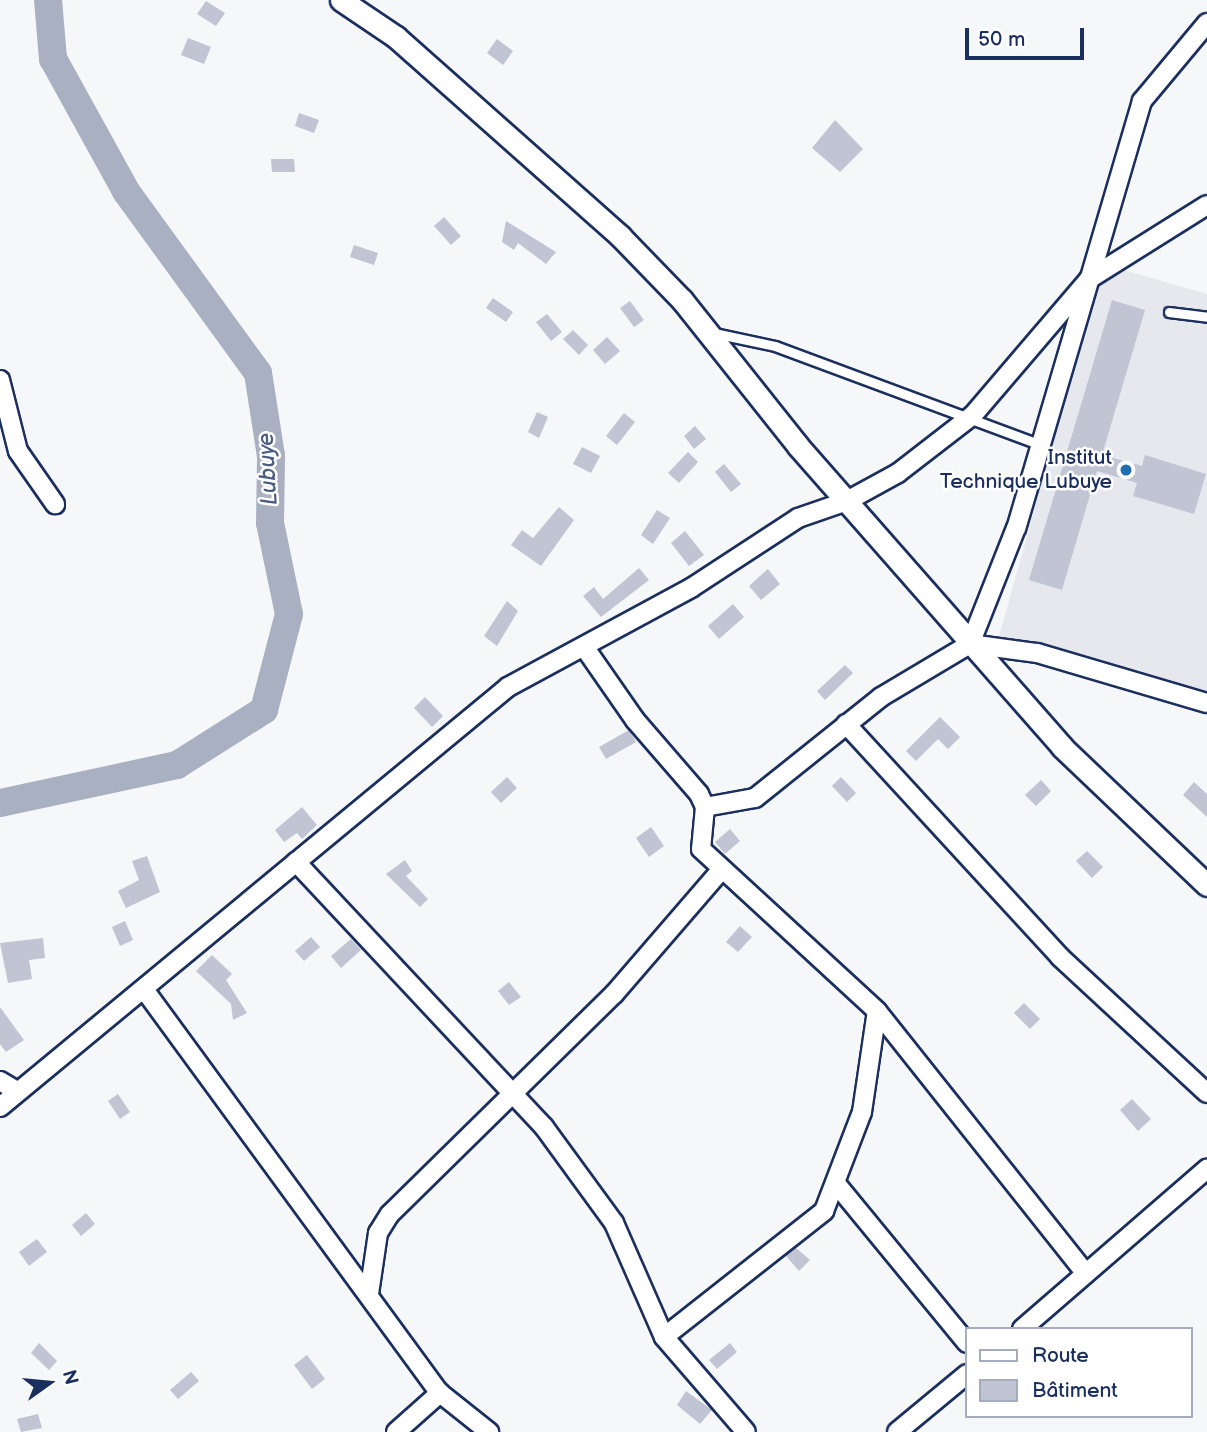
<!DOCTYPE html>
<meta charset="utf-8">
<style>
body{margin:0}
#map{position:relative;width:1207px;height:1432px;overflow:hidden;background:#f6f7f9;font-family:"Balsamiq Sans",sans-serif}
div>[style]{position:absolute}
.built>*{inset:0;background:#e6e8ee}
.river>*{height:28px;margin:-14px;padding:0 14px;transform-origin:14px;border-radius:14px;background:#a9b0c1}
.building>*{inset:0;background:#c0c4d3}
.roads{filter:drop-shadow(2px 0 #1b2f5e) drop-shadow(-2px 0 #1b2f5e) drop-shadow(0 2px #1b2f5e) drop-shadow(0 -2px #1b2f5e)}
.service>*{height:9px;margin:-4.5px;padding:0 4.5px;transform-origin:4.5px;border-radius:4.5px;background:#fff}
.minor>*{height:18px;margin:-9px;padding:0 9px;transform-origin:9px;border-radius:9px;background:#fff}
.tertiary>*{height:21px;margin:-10.5px;padding:0 10.5px;transform-origin:10.5px;border-radius:10.5px;background:#fff}
.dots>*{width:19px;height:19px;translate:-50% -50%;box-sizing:border-box;border:4px solid #fff;border-radius:50%}
span{translate:-50% -50%;white-space:nowrap;text-align:center;line-height:1.15;-webkit-text-stroke:5px #fff;paint-order:stroke}
.poi-label{font-size:21px;color:#1b2f5e}
.right{translate:-100% -50%;text-align:right}
.water-label{font-size:23px;color:#4d5c81;font-style:italic}
.legend{position:absolute;left:965px;top:1327px;width:228px;height:91px;box-sizing:border-box;background:#fff;border:2px solid #a4acbf;margin:0;padding:9px 12px;list-style:none;font-size:21px;color:#1b2f5e}
.legend li{display:flex;align-items:center;gap:14px;height:35px}
.legend b{width:35px;border:2px solid #a4acbf}
.north{position:absolute;left:14px;top:1348px;width:70px;height:70px;-webkit-text-stroke:5px #fff;paint-order:stroke;rotate:75deg;font-size:19px;font-weight:700;line-height:28px;text-align:center;color:#1b2f5e}
.north::after{content:'';display:block;margin:auto;width:24px;height:32px;background:#1b2f5e;clip-path:polygon(50% 0,100% 100%,50% 72%,0 100%)}
.scale{position:absolute;left:965px;top:28px;width:119px;height:32px;box-sizing:border-box;border:4px solid #1b2f5e;border-top:0;padding-left:9px;font-size:21px;line-height:24px;white-space:nowrap;color:#1b2f5e;-webkit-text-stroke:5px #fff;paint-order:stroke}
</style>
<div id="map">
<div class="built">
<i style="clip-path:polygon(1103px 264px,1207px 294px,1207px 708px,996px 647px)"></i>
</div>
<div class="river">
<i style="left:0;top:803px;width:181px;rotate:-12.1deg"></i>
<i style="left:177px;top:765px;width:103px;rotate:-32.3deg"></i>
<i style="left:264px;top:710px;width:99px;rotate:-75.4deg"></i>
<i style="left:289px;top:614px;width:93px;rotate:-101.8deg"></i>
<i style="left:270px;top:523px;width:67px;rotate:-89.1deg"></i>
<i style="left:271px;top:456px;width:84px;rotate:-98.9deg"></i>
<i style="left:258px;top:373px;width:225px;rotate:-126deg"></i>
<i style="left:126px;top:191px;width:151px;rotate:-118.9deg"></i>
<i style="left:53px;top:59px;width:59px;rotate:-94.8deg"></i>
</div>
<div class="building">
<i style="clip-path:polygon(206px 1px,225px 13px,216px 26px,197px 14px)"></i>
<i style="clip-path:polygon(188px 38px,211px 47px,204px 64px,181px 55px)"></i>
<i style="clip-path:polygon(497px 39px,513px 51px,503px 65px,487px 53px)"></i>
<i style="clip-path:polygon(299px 113px,319px 120px,314px 133px,295px 126px)"></i>
<i style="clip-path:polygon(835px 120px,863px 149px,840px 172px,812px 148px)"></i>
<i style="clip-path:polygon(271px 159px,294px 159px,295px 172px,272px 172px)"></i>
<i style="clip-path:polygon(444px 217px,461px 236px,451px 245px,434px 226px)"></i>
<i style="clip-path:polygon(506px 221px,556px 252px,546px 264px,518px 243px,514px 250px,502px 242px)"></i>
<i style="clip-path:polygon(354px 245px,378px 253px,374px 265px,350px 257px)"></i>
<i style="clip-path:polygon(493px 298px,513px 312px,506px 322px,486px 308px)"></i>
<i style="clip-path:polygon(1112px 300px,1145px 310px,1102px 455px,1142px 466px,1145px 455px,1206px 474px,1194px 514px,1133px 496px,1137px 483px,1097px 471px,1062px 590px,1029px 580px)"></i>
<i style="clip-path:polygon(630px 301px,644px 320px,634px 327px,620px 308px)"></i>
<i style="clip-path:polygon(547px 314px,562px 332px,551px 341px,536px 322px)"></i>
<i style="clip-path:polygon(573px 330px,588px 345px,579px 355px,563px 339px)"></i>
<i style="clip-path:polygon(607px 337px,620px 351px,605px 364px,593px 350px)"></i>
<i style="clip-path:polygon(537px 412px,548px 417px,539px 438px,528px 432px)"></i>
<i style="clip-path:polygon(624px 413px,635px 422px,617px 445px,606px 436px)"></i>
<i style="clip-path:polygon(695px 426px,706px 439px,694px 449px,684px 436px)"></i>
<i style="clip-path:polygon(582px 447px,600px 456px,591px 473px,573px 464px)"></i>
<i style="clip-path:polygon(688px 452px,698px 462px,679px 483px,668px 473px)"></i>
<i style="clip-path:polygon(724px 464px,741px 484px,731px 492px,715px 472px)"></i>
<i style="clip-path:polygon(559px 507px,574px 520px,541px 566px,511px 545px,522px 530px,533px 538px)"></i>
<i style="clip-path:polygon(657px 510px,670px 518px,653px 544px,641px 535px)"></i>
<i style="clip-path:polygon(685px 531px,704px 555px,689px 566px,671px 543px)"></i>
<i style="clip-path:polygon(639px 568px,649px 580px,601px 617px,583px 596px,594px 587px,603px 599px)"></i>
<i style="clip-path:polygon(768px 569px,780px 584px,761px 600px,749px 586px)"></i>
<i style="clip-path:polygon(507px 601px,518px 611px,497px 646px,484px 636px)"></i>
<i style="clip-path:polygon(733px 604px,744px 617px,719px 639px,708px 626px)"></i>
<i style="clip-path:polygon(845px 665px,853px 673px,825px 700px,817px 691px)"></i>
<i style="clip-path:polygon(425px 697px,443px 716px,432px 727px,414px 708px)"></i>
<i style="clip-path:polygon(940px 717px,960px 737px,948px 749px,938px 739px,916px 761px,906px 751px)"></i>
<i style="clip-path:polygon(629px 730px,636px 742px,606px 759px,599px 747px)"></i>
<i style="clip-path:polygon(507px 777px,517px 788px,501px 803px,491px 792px)"></i>
<i style="clip-path:polygon(841px 777px,856px 793px,847px 802px,832px 786px)"></i>
<i style="clip-path:polygon(1041px 780px,1051px 791px,1036px 806px,1025px 795px)"></i>
<i style="clip-path:polygon(1194px 782px,1207px 794px,1207px 817px,1183px 795px)"></i>
<i style="clip-path:polygon(302px 807px,317px 825px,302px 839px,297px 833px,284px 842px,275px 830px)"></i>
<i style="clip-path:polygon(651px 827px,664px 846px,649px 857px,636px 838px)"></i>
<i style="clip-path:polygon(730px 829px,740px 841px,725px 854px,715px 842px)"></i>
<i style="clip-path:polygon(1087px 851px,1103px 867px,1092px 878px,1076px 861px)"></i>
<i style="clip-path:polygon(147px 856px,160px 892px,126px 908px,118px 891px,139px 880px,132px 861px)"></i>
<i style="clip-path:polygon(405px 860px,412px 871px,406px 876px,428px 899px,420px 907px,386px 874px)"></i>
<i style="clip-path:polygon(125px 921px,133px 940px,120px 946px,112px 927px)"></i>
<i style="clip-path:polygon(740px 926px,752px 937px,738px 952px,726px 942px)"></i>
<i style="clip-path:polygon(311px 937px,320px 947px,304px 961px,295px 951px)"></i>
<i style="clip-path:polygon(43px 938px,45px 958px,29px 960px,32px 979px,8px 983px,0 943px)"></i>
<i style="clip-path:polygon(351px 939px,361px 950px,341px 968px,331px 956px)"></i>
<i style="clip-path:polygon(212px 955px,232px 974px,226px 980px,247px 1013px,233px 1020px,231px 1004px,196px 971px)"></i>
<i style="clip-path:polygon(509px 982px,521px 997px,509px 1005px,498px 991px)"></i>
<i style="clip-path:polygon(1024px 1003px,1040px 1019px,1030px 1029px,1014px 1013px)"></i>
<i style="clip-path:polygon(0 1007px,24px 1040px,6px 1052px,0 1044px)"></i>
<i style="clip-path:polygon(118px 1094px,130px 1112px,120px 1119px,108px 1101px)"></i>
<i style="clip-path:polygon(1132px 1099px,1151px 1119px,1138px 1131px,1120px 1110px)"></i>
<i style="clip-path:polygon(86px 1213px,95px 1224px,81px 1236px,72px 1225px)"></i>
<i style="clip-path:polygon(37px 1239px,47px 1252px,29px 1266px,19px 1252px)"></i>
<i style="clip-path:polygon(796px 1248px,810px 1260px,799px 1271px,786px 1256px)"></i>
<i style="clip-path:polygon(39px 1343px,57px 1361px,49px 1370px,31px 1353px)"></i>
<i style="clip-path:polygon(730px 1343px,737px 1352px,717px 1369px,709px 1360px)"></i>
<i style="clip-path:polygon(307px 1355px,325px 1379px,312px 1389px,294px 1365px)"></i>
<i style="clip-path:polygon(191px 1372px,199px 1381px,178px 1399px,170px 1390px)"></i>
<i style="clip-path:polygon(686px 1391px,712px 1410px,700px 1424px,677px 1405px)"></i>
<i style="clip-path:polygon(38px 1414px,42px 1428px,21px 1432px,17px 1419px)"></i>
</div>
<div class="roads">
<div class="service">
<i style="left:1169px;top:312px;width:38px;rotate:7deg"></i>
<i style="left:714px;top:333px;width:62px;rotate:12deg"></i>
<i style="left:775px;top:346px;width:284px;rotate:20.4deg"></i>
</div>
<div class="minor">
<i style="left:1207px;top:23px;width:102px;rotate:129.8deg"></i>
<i style="left:1142px;top:101px;width:445px;rotate:106.4deg"></i>
<i style="left:1016px;top:528px;width:125px;rotate:111.6deg"></i>
<i style="left:970px;top:644px;width:68px;rotate:7.7deg"></i>
<i style="left:1037px;top:653px;width:177px;rotate:16.4deg"></i>
<i style="left:0;top:380px;width:73px;rotate:75.8deg"></i>
<i style="left:18px;top:451px;width:65px;rotate:55.1deg"></i>
<i style="left:585px;top:648px;width:88px;rotate:55.2deg"></i>
<i style="left:635px;top:720px;width:98px;rotate:49.1deg"></i>
<i style="left:699px;top:794px;width:14px;rotate:65deg"></i>
<i style="left:705px;top:807px;width:42px;rotate:95.4deg"></i>
<i style="left:701px;top:849px;width:239px;rotate:42.6deg"></i>
<i style="left:877px;top:1011px;width:331px;rotate:51.5deg"></i>
<i style="left:846px;top:724px;width:316px;rotate:47.4deg"></i>
<i style="left:1060px;top:957px;width:200px;rotate:42.8deg"></i>
<i style="left:705px;top:807px;width:51px;rotate:-10.2deg"></i>
<i style="left:755px;top:798px;width:161px;rotate:-38.7deg"></i>
<i style="left:881px;top:697px;width:104px;rotate:-30.8deg"></i>
<i style="left:296px;top:862px;width:363px;rotate:46.9deg"></i>
<i style="left:544px;top:1127px;width:119px;rotate:53.9deg"></i>
<i style="left:614px;top:1223px;width:124px;rotate:66.3deg"></i>
<i style="left:664px;top:1337px;width:125px;rotate:49.2deg"></i>
<i style="left:146px;top:992px;width:497px;rotate:53.8deg"></i>
<i style="left:440px;top:1393px;width:63px;rotate:38.5deg"></i>
<i style="left:0;top:1081px;width:21px;rotate:31deg"></i>
<i style="left:0;top:1107px;width:659px;rotate:-39.58deg"></i>
<i style="left:508px;top:687px;width:208px;rotate:-28.4deg"></i>
<i style="left:691px;top:588px;width:128px;rotate:-33.2deg"></i>
<i style="left:798px;top:518px;width:52px;rotate:-19.1deg"></i>
<i style="left:847px;top:501px;width:58px;rotate:-28.8deg"></i>
<i style="left:898px;top:473px;width:95px;rotate:-37.7deg"></i>
<i style="left:973px;top:415px;width:179px;rotate:-49.5deg"></i>
<i style="left:1089px;top:279px;width:139px;rotate:-32.1deg"></i>
<i style="left:838px;top:1186px;width:203px;rotate:50.6deg"></i>
<i style="left:369px;top:1294px;width:62px;rotate:-81.6deg"></i>
<i style="left:378px;top:1233px;width:22px;rotate:-58deg"></i>
<i style="left:390px;top:1214px;width:314px;rotate:-44.5deg"></i>
<i style="left:614px;top:994px;width:162px;rotate:-49.2deg"></i>
<i style="left:1022px;top:1329px;width:245px;rotate:-40.9deg"></i>
<i style="left:664px;top:1337px;width:204px;rotate:-38.2deg"></i>
<i style="left:824px;top:1211px;width:106px;rotate:-69deg"></i>
<i style="left:862px;top:1112px;width:102px;rotate:-81.6deg"></i>
<i style="left:396px;top:1432px;width:59px;rotate:-41.6deg"></i>
<i style="left:897px;top:1432px;width:91px;rotate:-39.6deg"></i>
</div>
<div class="tertiary">
<i style="left:341px;top:0;width:66px;rotate:33.9deg"></i>
<i style="left:396px;top:37px;width:300px;rotate:41.6deg"></i>
<i style="left:620px;top:236px;width:89px;rotate:45.9deg"></i>
<i style="left:682px;top:300px;width:186px;rotate:51.5deg"></i>
<i style="left:798px;top:446px;width:400px;rotate:48.7deg"></i>
<i style="left:1062px;top:747px;width:200px;rotate:43.6deg"></i>
</div>
</div>
<div class="dots">
<i style="left:1126px;top:470px;background:#1f6fb2"></i>
</div>
<div class="poi-label">
<span class="right" style="left:1112px;top:470px">Institut<br>Technique Lubuye</span>
</div>
<div class="water-label">
<span style="left:268px;top:469px;rotate:-93deg">Lubuye</span>
</div>
<ul class="legend">
<li><b style="height:9px;background:#fff"></b>Route</li>
<li><b style="height:19px;background:#c0c4d3"></b>Bâtiment</li>
</ul>
<div class="north">N</div>
<div class="scale">50 m</div>
</div>
